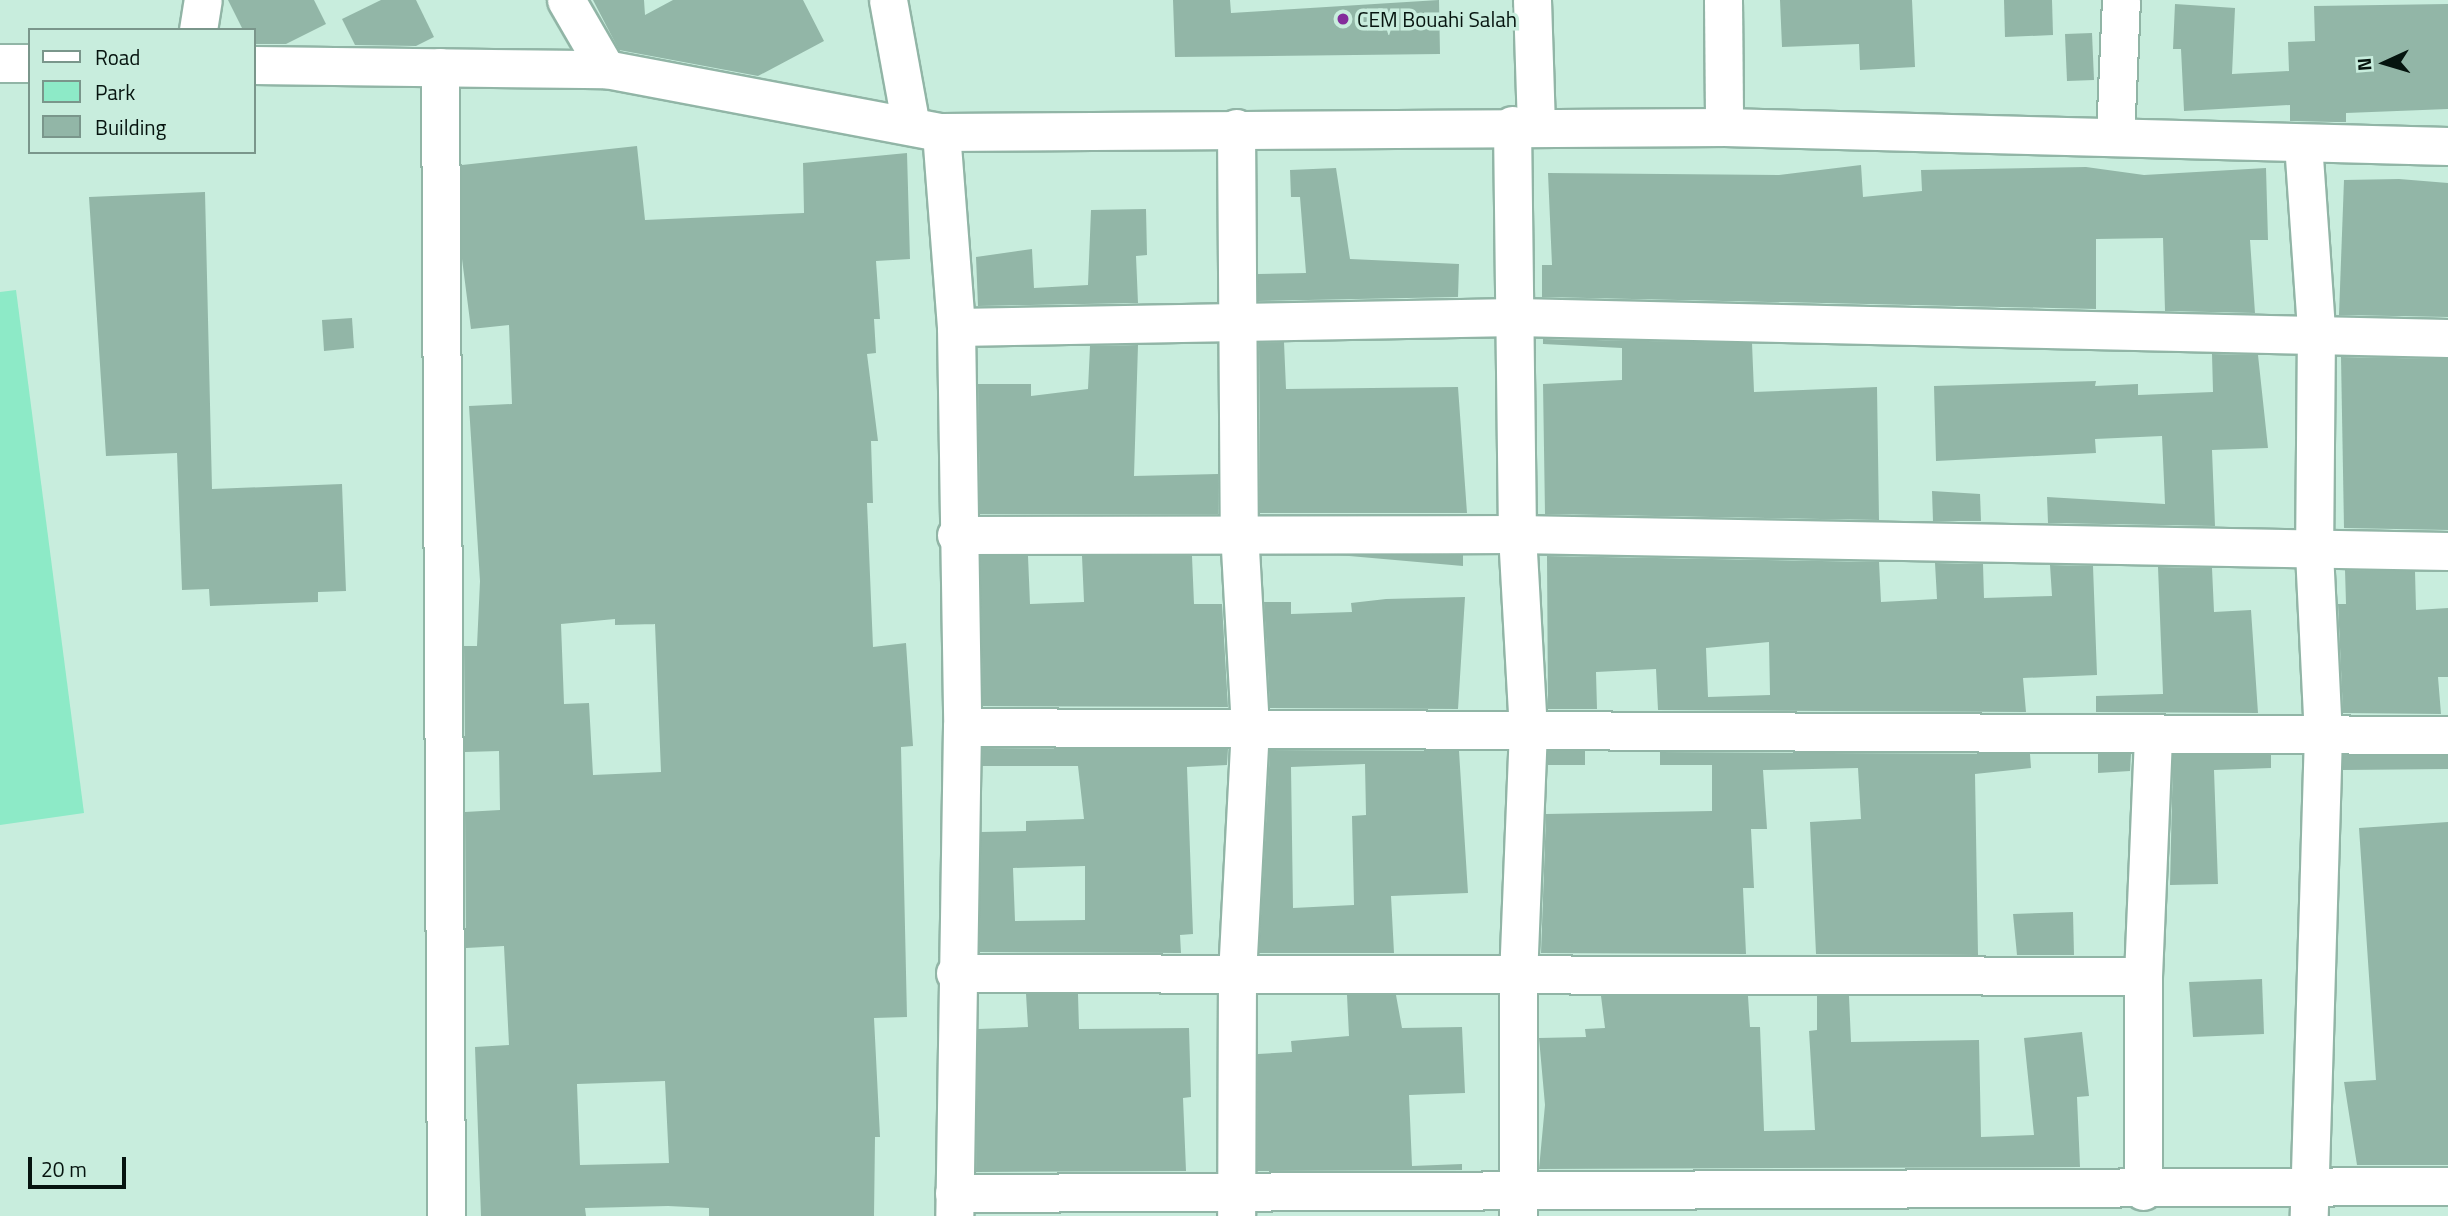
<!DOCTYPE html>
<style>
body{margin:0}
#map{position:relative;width:2448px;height:1216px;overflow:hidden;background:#c8eddd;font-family:"Titillium Web",sans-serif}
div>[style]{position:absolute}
.green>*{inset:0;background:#8deac7}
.building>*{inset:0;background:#92b6a7}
.roads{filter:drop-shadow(2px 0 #91b5a6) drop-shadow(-2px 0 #91b5a6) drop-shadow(0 2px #91b5a6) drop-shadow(0 -2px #91b5a6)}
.street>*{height:37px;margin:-18.5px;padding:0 18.5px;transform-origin:18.5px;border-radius:18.5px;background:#fff}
.dots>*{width:19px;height:19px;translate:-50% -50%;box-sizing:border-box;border:4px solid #c8eddd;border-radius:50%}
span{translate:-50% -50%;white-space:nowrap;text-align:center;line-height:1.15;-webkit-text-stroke:7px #c8eddd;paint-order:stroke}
.poi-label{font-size:21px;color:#06140f}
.left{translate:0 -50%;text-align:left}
.legend{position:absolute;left:28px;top:28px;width:228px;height:126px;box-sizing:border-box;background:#c8eddd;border:2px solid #7a968b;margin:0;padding:9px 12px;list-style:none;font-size:21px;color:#06140f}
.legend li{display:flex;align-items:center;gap:14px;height:35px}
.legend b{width:35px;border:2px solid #7a968b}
.north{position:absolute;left:2350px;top:28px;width:70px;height:70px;-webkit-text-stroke:5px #c8eddd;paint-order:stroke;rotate:266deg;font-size:19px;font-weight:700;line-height:28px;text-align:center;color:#06140f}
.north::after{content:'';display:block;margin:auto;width:24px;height:32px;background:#06140f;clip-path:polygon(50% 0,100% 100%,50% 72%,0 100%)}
.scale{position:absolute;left:28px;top:1157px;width:98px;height:32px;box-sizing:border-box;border:4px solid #06140f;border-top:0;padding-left:9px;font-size:21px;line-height:24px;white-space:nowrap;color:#06140f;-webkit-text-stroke:5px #c8eddd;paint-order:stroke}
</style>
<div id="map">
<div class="green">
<i style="clip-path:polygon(16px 290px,84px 813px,0 825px,0 292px)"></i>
</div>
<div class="building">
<i style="clip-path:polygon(228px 0,314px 0,326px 24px,286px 44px,254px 44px,254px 30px,243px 30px)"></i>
<i style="clip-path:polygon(381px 0,416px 0,434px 37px,416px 46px,355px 45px,342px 19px)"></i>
<i style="clip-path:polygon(593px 0,644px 0,645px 15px,673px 0,803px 0,824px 41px,758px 76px,619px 50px)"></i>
<i style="clip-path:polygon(1173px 0,1230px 0,1231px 13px,1439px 0,1440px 54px,1175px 57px)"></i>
<i style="clip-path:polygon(1780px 0,1912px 0,1915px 67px,1860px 70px,1859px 44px,1782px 47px)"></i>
<i style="clip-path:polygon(2004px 0,2052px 0,2053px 35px,2005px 37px)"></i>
<i style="clip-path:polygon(2175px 4px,2235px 8px,2232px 74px,2289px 71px,2288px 42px,2315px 41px,2314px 6px,2448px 4px,2448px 109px,2346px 113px,2346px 122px,2335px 122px,2290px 121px,2290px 105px,2184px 111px,2181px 49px,2173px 49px)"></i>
<i style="clip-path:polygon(2092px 33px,2094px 80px,2067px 81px,2065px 34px)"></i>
<i style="clip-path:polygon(evenodd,637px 146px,645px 220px,804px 213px,803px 163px,907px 153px,910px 259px,876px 261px,880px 319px,874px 319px,876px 353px,867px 354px,878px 441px,871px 441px,873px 503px,867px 503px,873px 647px,906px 643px,913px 746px,901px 747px,907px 1017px,874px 1018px,880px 1137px,875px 1137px,874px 1216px,709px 1216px,709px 1208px,668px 1206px,585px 1208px,586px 1216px,481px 1216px,475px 1047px,509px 1045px,504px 946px,466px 948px,465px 812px,500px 810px,499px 751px,465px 752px,464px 646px,477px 646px,480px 581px,469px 406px,512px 404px,509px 325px,471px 329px,462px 259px,462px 165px,637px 146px,615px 619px,615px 625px,655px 624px,661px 772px,593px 775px,589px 703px,564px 704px,561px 624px,615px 619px,637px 146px,665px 1081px,669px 1163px,580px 1165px,577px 1084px,665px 1081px)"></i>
<i style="clip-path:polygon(1861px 165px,1863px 197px,1922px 191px,1921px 170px,2086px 167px,2144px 175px,2266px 168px,2268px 240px,2250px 240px,2255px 313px,2165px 311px,2163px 238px,2096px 239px,2096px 309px,1542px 297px,1542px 265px,1552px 265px,1548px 173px,1779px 175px)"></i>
<i style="clip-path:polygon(1336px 168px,1350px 259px,1459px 264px,1458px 297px,1258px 301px,1258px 274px,1306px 273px,1300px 197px,1291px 197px,1290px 170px)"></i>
<i style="clip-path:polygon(2399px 179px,2448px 183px,2448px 317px,2339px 315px,2344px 180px)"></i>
<i style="clip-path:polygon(205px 192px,212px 489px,342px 484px,346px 591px,318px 592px,318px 602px,210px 606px,209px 589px,182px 590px,177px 453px,106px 456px,89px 197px)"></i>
<i style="clip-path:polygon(1146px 209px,1147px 255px,1136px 256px,1138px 303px,978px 306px,976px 257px,1032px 249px,1034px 288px,1088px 285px,1091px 210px)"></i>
<i style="clip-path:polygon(352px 318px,354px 348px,324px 351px,322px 320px)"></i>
<i style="clip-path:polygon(1543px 339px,1752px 343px,1754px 392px,1877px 387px,1879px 520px,1545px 514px,1543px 384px,1622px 380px,1622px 348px,1543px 344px)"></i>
<i style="clip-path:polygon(1284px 342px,1286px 389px,1458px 387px,1467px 513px,1260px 513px,1259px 343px)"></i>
<i style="clip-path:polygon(1138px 345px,1134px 476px,1218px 474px,1218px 514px,980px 514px,978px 384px,1031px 384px,1031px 396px,1088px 389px,1090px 346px)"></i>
<i style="clip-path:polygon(2212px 354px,2258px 355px,2268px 448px,2212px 450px,2215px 526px,2048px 523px,2047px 497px,2165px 504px,2162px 436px,2095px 439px,2096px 453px,1936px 461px,1934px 386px,2096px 381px,2095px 386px,2138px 384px,2138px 395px,2213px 392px)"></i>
<i style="clip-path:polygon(2341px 357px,2448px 359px,2448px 530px,2344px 528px)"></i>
<i style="clip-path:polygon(1932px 491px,1980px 494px,1981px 521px,1933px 521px)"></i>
<i style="clip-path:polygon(1338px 555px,1463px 555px,1463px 566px)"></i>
<i style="clip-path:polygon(980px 556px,1028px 556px,1030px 604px,1084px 602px,1082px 556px,1192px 556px,1194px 604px,1222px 604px,1228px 707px,983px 706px)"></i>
<i style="clip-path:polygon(evenodd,1547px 556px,1879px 562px,1881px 602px,1937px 599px,1935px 563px,1983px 564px,1984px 598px,2052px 596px,2050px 565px,2093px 566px,2097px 675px,2023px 678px,2026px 712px,1658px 710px,1656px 669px,1596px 672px,1597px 709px,1548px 709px,1547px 556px,1769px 642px,1770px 695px,1708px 697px,1706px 648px,1769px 642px)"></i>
<i style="clip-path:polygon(2158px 567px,2212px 568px,2214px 612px,2251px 610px,2258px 713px,2096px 712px,2096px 696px,2163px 694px)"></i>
<i style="clip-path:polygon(2345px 570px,2415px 571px,2416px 610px,2448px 608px,2448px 677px,2438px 677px,2441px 714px,2343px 713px,2338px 604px,2346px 604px)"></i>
<i style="clip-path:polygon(1465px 597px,1458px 709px,1270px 708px,1264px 602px,1291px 602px,1291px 614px,1352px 612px,1351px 603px,1386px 599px)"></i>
<i style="clip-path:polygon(evenodd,983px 748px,1228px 749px,1227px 765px,1187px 767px,1193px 934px,1180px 935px,1181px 953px,979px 952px,981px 832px,1026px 831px,1026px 821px,1084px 819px,1078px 766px,982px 766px,983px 748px,1085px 866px,1085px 920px,1015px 921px,1013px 868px,1085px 866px)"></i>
<i style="clip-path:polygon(evenodd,1270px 750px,1459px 751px,1468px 893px,1391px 896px,1394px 953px,1259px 953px,1270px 750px,1365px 764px,1366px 815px,1352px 816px,1354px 905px,1293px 908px,1291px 767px,1365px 764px)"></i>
<i style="clip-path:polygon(1548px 751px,1585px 751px,1585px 765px,1548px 765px)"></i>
<i style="clip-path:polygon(1660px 752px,2030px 754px,2031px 768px,1975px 774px,1978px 955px,1816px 954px,1810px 822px,1861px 819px,1858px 768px,1763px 770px,1767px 829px,1751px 829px,1754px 888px,1743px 888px,1746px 954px,1541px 953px,1546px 814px,1712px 811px,1712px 765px,1660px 765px)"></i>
<i style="clip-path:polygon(2098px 754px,2131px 754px,2130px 771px,2098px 773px)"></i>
<i style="clip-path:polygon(2173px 755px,2271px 755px,2271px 768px,2214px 770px,2218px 884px,2170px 885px)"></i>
<i style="clip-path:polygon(2343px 755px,2448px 756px,2448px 769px,2343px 770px)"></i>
<i style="clip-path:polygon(2448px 822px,2448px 1165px,2357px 1165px,2344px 1082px,2376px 1080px,2359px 828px)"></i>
<i style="clip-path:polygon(2073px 912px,2074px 955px,2017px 955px,2013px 914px)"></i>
<i style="clip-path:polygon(2262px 979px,2264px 1034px,2193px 1037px,2189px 982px)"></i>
<i style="clip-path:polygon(1026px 994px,1078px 994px,1079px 1029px,1189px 1028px,1191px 1097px,1183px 1098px,1186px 1171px,976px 1172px,978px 1029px,1028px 1027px)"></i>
<i style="clip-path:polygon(1347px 995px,1396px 995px,1402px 1028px,1462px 1027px,1465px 1093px,1409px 1095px,1412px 1166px,1462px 1164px,1462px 1170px,1257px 1171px,1258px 1054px,1292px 1052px,1291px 1041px,1349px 1036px)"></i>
<i style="clip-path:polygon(1601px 996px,1748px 996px,1750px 1027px,1760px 1027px,1764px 1131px,1815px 1130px,1809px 1031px,1817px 1030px,1817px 996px,1849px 996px,1851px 1042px,1979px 1040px,1981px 1137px,2034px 1135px,2024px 1038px,2082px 1032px,2089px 1096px,2077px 1097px,2080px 1167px,1539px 1169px,1545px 1105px,1539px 1038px,1586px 1037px,1585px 1029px,1605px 1028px)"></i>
</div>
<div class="roads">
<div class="street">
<i style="left:566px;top:0;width:80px;rotate:59.9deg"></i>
<i style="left:888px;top:0;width:128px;rotate:79.7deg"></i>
<i style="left:1532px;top:0;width:125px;rotate:88.2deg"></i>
<i style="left:1723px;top:0;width:127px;rotate:89.5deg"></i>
<i style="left:198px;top:30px;width:30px;rotate:-81deg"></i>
<i style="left:0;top:63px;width:30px"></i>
<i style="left:254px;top:65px;width:352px;rotate:0.7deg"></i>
<i style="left:606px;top:69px;width:341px;rotate:10.7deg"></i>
<i style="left:941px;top:132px;width:783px;rotate:-0.37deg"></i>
<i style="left:1724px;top:127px;width:724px;rotate:1.5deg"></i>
<i style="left:440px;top:67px;width:1149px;rotate:89.7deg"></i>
<i style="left:1512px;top:125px;width:409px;rotate:89.3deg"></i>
<i style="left:1517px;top:534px;width:195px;rotate:86.8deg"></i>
<i style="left:1528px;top:729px;width:247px;rotate:92.3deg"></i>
<i style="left:1518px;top:976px;width:240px;rotate:90deg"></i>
<i style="left:1236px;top:128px;width:403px;rotate:89.6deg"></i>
<i style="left:1239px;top:531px;width:196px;rotate:86.8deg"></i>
<i style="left:1250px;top:727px;width:247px;rotate:93deg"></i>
<i style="left:1237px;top:974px;width:242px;rotate:90.2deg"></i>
<i style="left:941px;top:132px;width:196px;rotate:85.6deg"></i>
<i style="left:956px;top:327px;width:400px;rotate:89.1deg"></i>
<i style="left:962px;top:727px;width:488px;rotate:90.9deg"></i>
<i style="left:2115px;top:137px;width:137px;rotate:-87.5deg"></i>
<i style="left:2303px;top:143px;width:187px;rotate:86deg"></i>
<i style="left:2316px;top:330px;width:222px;rotate:90.5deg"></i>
<i style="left:2314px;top:552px;width:182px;rotate:87.2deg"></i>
<i style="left:2323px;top:734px;width:482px;rotate:91.7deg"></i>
<i style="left:956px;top:327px;width:560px;rotate:-1.02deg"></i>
<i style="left:1516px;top:317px;width:932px;rotate:1.29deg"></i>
<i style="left:956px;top:535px;width:561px;rotate:-0.1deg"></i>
<i style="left:1517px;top:534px;width:931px;rotate:1.05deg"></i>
<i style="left:962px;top:727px;width:1486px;rotate:0.31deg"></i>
<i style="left:955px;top:973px;width:1188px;rotate:0.14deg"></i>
<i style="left:2143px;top:1191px;width:215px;rotate:-90deg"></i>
<i style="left:2143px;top:976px;width:241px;rotate:-87.6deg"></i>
<i style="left:954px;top:1193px;width:1494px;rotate:-0.27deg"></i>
</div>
</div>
<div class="dots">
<i style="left:1343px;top:19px;background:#832d9b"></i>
</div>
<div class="poi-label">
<span class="left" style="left:1357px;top:19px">CEM Bouahi Salah</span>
</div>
<ul class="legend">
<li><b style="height:9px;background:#fff"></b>Road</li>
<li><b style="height:19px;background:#8deac7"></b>Park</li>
<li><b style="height:19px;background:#92b6a7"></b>Building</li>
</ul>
<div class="north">N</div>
<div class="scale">20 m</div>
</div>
